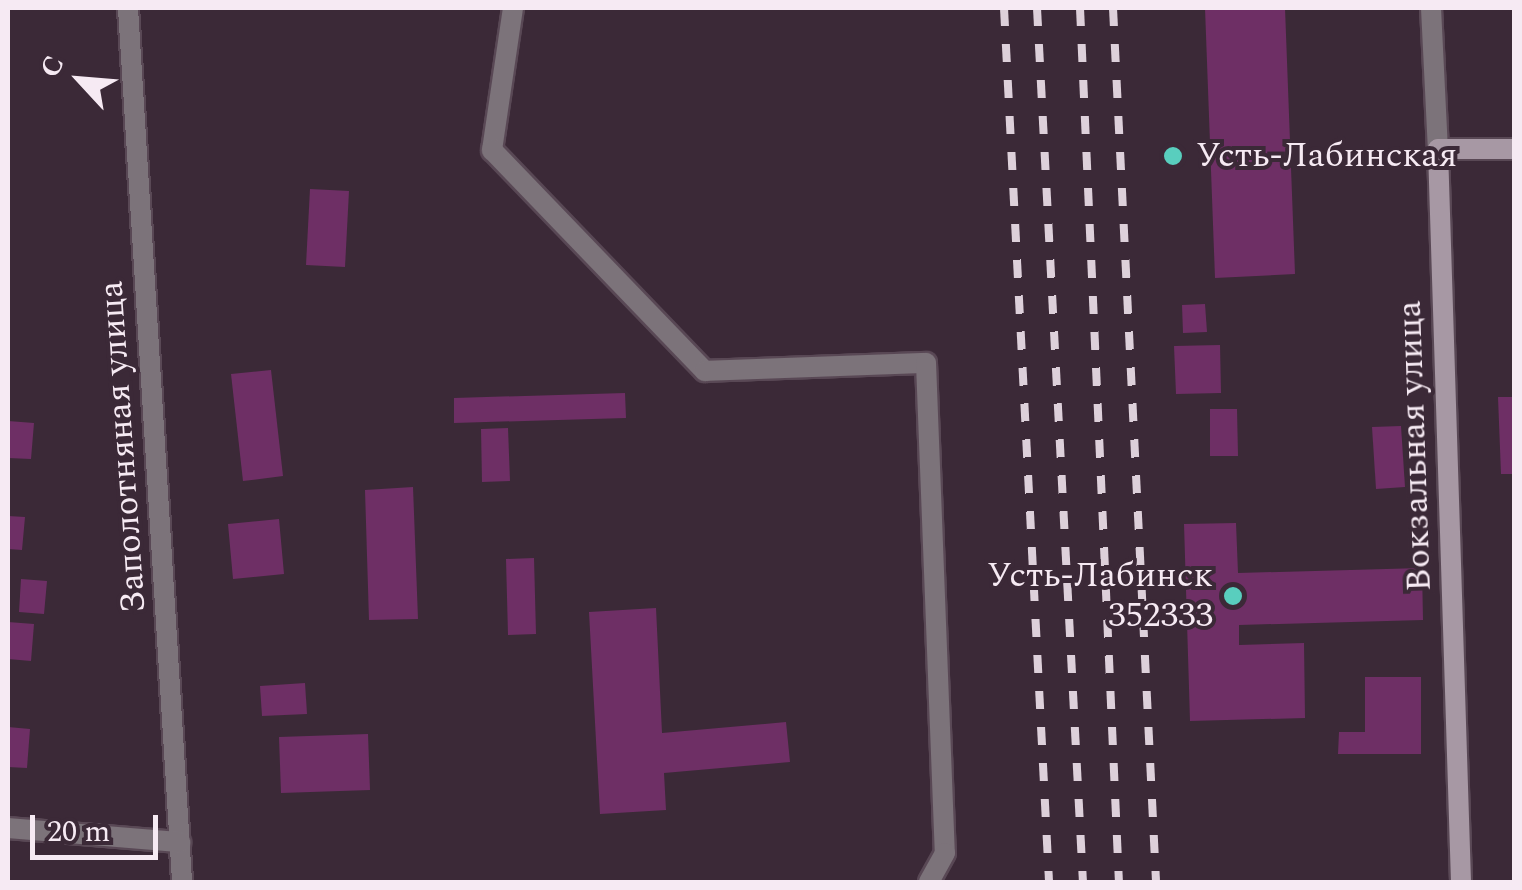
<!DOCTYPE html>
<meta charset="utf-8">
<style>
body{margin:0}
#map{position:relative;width:1522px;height:890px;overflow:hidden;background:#3b2937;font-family:Spectral,serif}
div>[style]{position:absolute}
.building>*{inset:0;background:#6e2f65}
.roads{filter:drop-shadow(2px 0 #594855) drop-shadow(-2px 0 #594855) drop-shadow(0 2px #594855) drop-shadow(0 -2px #594855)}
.lane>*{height:20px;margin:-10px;padding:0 10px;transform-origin:10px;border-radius:10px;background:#7c737a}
.street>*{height:20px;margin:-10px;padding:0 10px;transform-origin:10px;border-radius:10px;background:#7c737a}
.secondary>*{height:20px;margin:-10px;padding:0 10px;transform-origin:10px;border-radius:10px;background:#a798a4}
.rail>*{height:8px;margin-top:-4px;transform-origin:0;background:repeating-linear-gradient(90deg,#ddd0da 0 18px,transparent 0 36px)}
.dots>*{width:28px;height:28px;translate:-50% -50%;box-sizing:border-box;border:5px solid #3b2937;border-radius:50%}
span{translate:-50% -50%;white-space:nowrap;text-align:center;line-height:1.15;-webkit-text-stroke:8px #3b2937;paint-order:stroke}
.poi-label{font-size:35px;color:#f6eaf3}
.left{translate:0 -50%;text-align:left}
.right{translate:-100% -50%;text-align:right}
.street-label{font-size:35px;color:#f6eaf3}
.frame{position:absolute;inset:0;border:10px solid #f6eaf3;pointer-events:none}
.north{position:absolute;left:30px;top:30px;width:100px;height:100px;-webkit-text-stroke:8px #3b2937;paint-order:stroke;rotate:296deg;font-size:28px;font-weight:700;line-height:40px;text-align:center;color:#f6eaf3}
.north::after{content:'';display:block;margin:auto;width:35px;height:45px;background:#f6eaf3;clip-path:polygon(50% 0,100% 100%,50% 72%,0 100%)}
.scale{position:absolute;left:30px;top:815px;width:128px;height:45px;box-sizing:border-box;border:5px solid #f6eaf3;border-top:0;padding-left:12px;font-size:30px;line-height:35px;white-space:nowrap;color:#f6eaf3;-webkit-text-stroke:8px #3b2937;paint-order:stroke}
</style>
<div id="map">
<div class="building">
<i style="clip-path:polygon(1205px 8px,1285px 8px,1295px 274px,1215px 278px)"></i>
<i style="clip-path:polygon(310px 189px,349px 191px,345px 267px,306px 265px)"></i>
<i style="clip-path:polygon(1205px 304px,1207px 332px,1183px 333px,1182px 305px)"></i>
<i style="clip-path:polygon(1220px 345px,1221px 393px,1176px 394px,1174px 346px)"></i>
<i style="clip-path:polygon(271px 370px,283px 476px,243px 481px,231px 374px)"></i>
<i style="clip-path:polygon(625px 393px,626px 418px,454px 423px,454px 398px)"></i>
<i style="clip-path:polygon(1498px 397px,1514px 397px,1514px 474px,1501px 474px)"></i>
<i style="clip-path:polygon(1210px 409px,1237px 409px,1238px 456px,1210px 456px)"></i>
<i style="clip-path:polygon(8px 421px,34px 423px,31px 459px,8px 458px)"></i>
<i style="clip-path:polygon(1401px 426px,1405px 487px,1376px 489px,1372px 427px)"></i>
<i style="clip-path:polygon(508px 428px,510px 481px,482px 482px,481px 429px)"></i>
<i style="clip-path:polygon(413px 487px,418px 619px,369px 620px,365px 490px)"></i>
<i style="clip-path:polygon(8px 516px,25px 517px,22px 550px,8px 549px)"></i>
<i style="clip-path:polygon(279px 519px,284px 574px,233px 579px,228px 524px)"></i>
<i style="clip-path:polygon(1236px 523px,1238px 573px,1422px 568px,1423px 620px,1239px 625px,1239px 645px,1304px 643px,1305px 718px,1190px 721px,1184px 524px)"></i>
<i style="clip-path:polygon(534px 558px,536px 634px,508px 635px,506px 559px)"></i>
<i style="clip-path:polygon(21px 579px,47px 581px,44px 614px,19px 612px)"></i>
<i style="clip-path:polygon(656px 608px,662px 733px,786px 722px,790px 762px,664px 773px,666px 810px,600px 814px,589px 612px)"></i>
<i style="clip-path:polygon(8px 622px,34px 624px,31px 661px,8px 659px)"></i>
<i style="clip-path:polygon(1365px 677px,1421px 677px,1421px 754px,1338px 754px,1339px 732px,1365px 732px)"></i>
<i style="clip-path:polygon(305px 683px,307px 714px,262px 716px,260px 686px)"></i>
<i style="clip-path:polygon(8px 727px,30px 729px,27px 768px,8px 767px)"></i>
<i style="clip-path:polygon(368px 734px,370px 790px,281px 793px,279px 737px)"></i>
</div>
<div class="roads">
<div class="lane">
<i style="left:513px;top:8px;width:144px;rotate:98.4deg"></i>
<i style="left:492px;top:150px;width:307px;rotate:46.1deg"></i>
<i style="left:705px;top:371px;width:221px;rotate:-2.1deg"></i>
<i style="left:926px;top:363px;width:490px;rotate:87.8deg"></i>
<i style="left:945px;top:853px;width:33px;rotate:119deg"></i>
</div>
<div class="street">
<i style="left:128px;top:8px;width:876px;rotate:86.46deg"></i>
<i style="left:1431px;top:8px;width:141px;rotate:87.2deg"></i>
<i style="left:8px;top:828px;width:173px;rotate:4.7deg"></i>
</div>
<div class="secondary">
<i style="left:1461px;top:882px;width:733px;rotate:-91.8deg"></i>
<i style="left:1438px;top:149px;width:76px"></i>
</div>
</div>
<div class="rail">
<i style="left:1004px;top:8px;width:875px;rotate:87.05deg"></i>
<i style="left:1037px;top:8px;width:875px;rotate:86.99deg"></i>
<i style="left:1080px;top:8px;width:875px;rotate:87.45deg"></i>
<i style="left:1113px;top:8px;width:875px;rotate:87.18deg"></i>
</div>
<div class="dots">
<i style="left:1173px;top:156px;background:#59cebe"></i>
<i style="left:1233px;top:596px;background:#59cebe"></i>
</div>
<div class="poi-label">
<span class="left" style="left:1196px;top:156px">Усть-Лабинская</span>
<span class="right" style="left:1213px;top:596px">Усть-Лабинск<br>352333</span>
</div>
<div class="street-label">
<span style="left:1415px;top:446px;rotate:-92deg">Вокзальная улица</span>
<span style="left:123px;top:447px;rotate:-94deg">Заполотняная улица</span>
</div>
<div class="frame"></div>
<div class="north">С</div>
<div class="scale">20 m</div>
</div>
